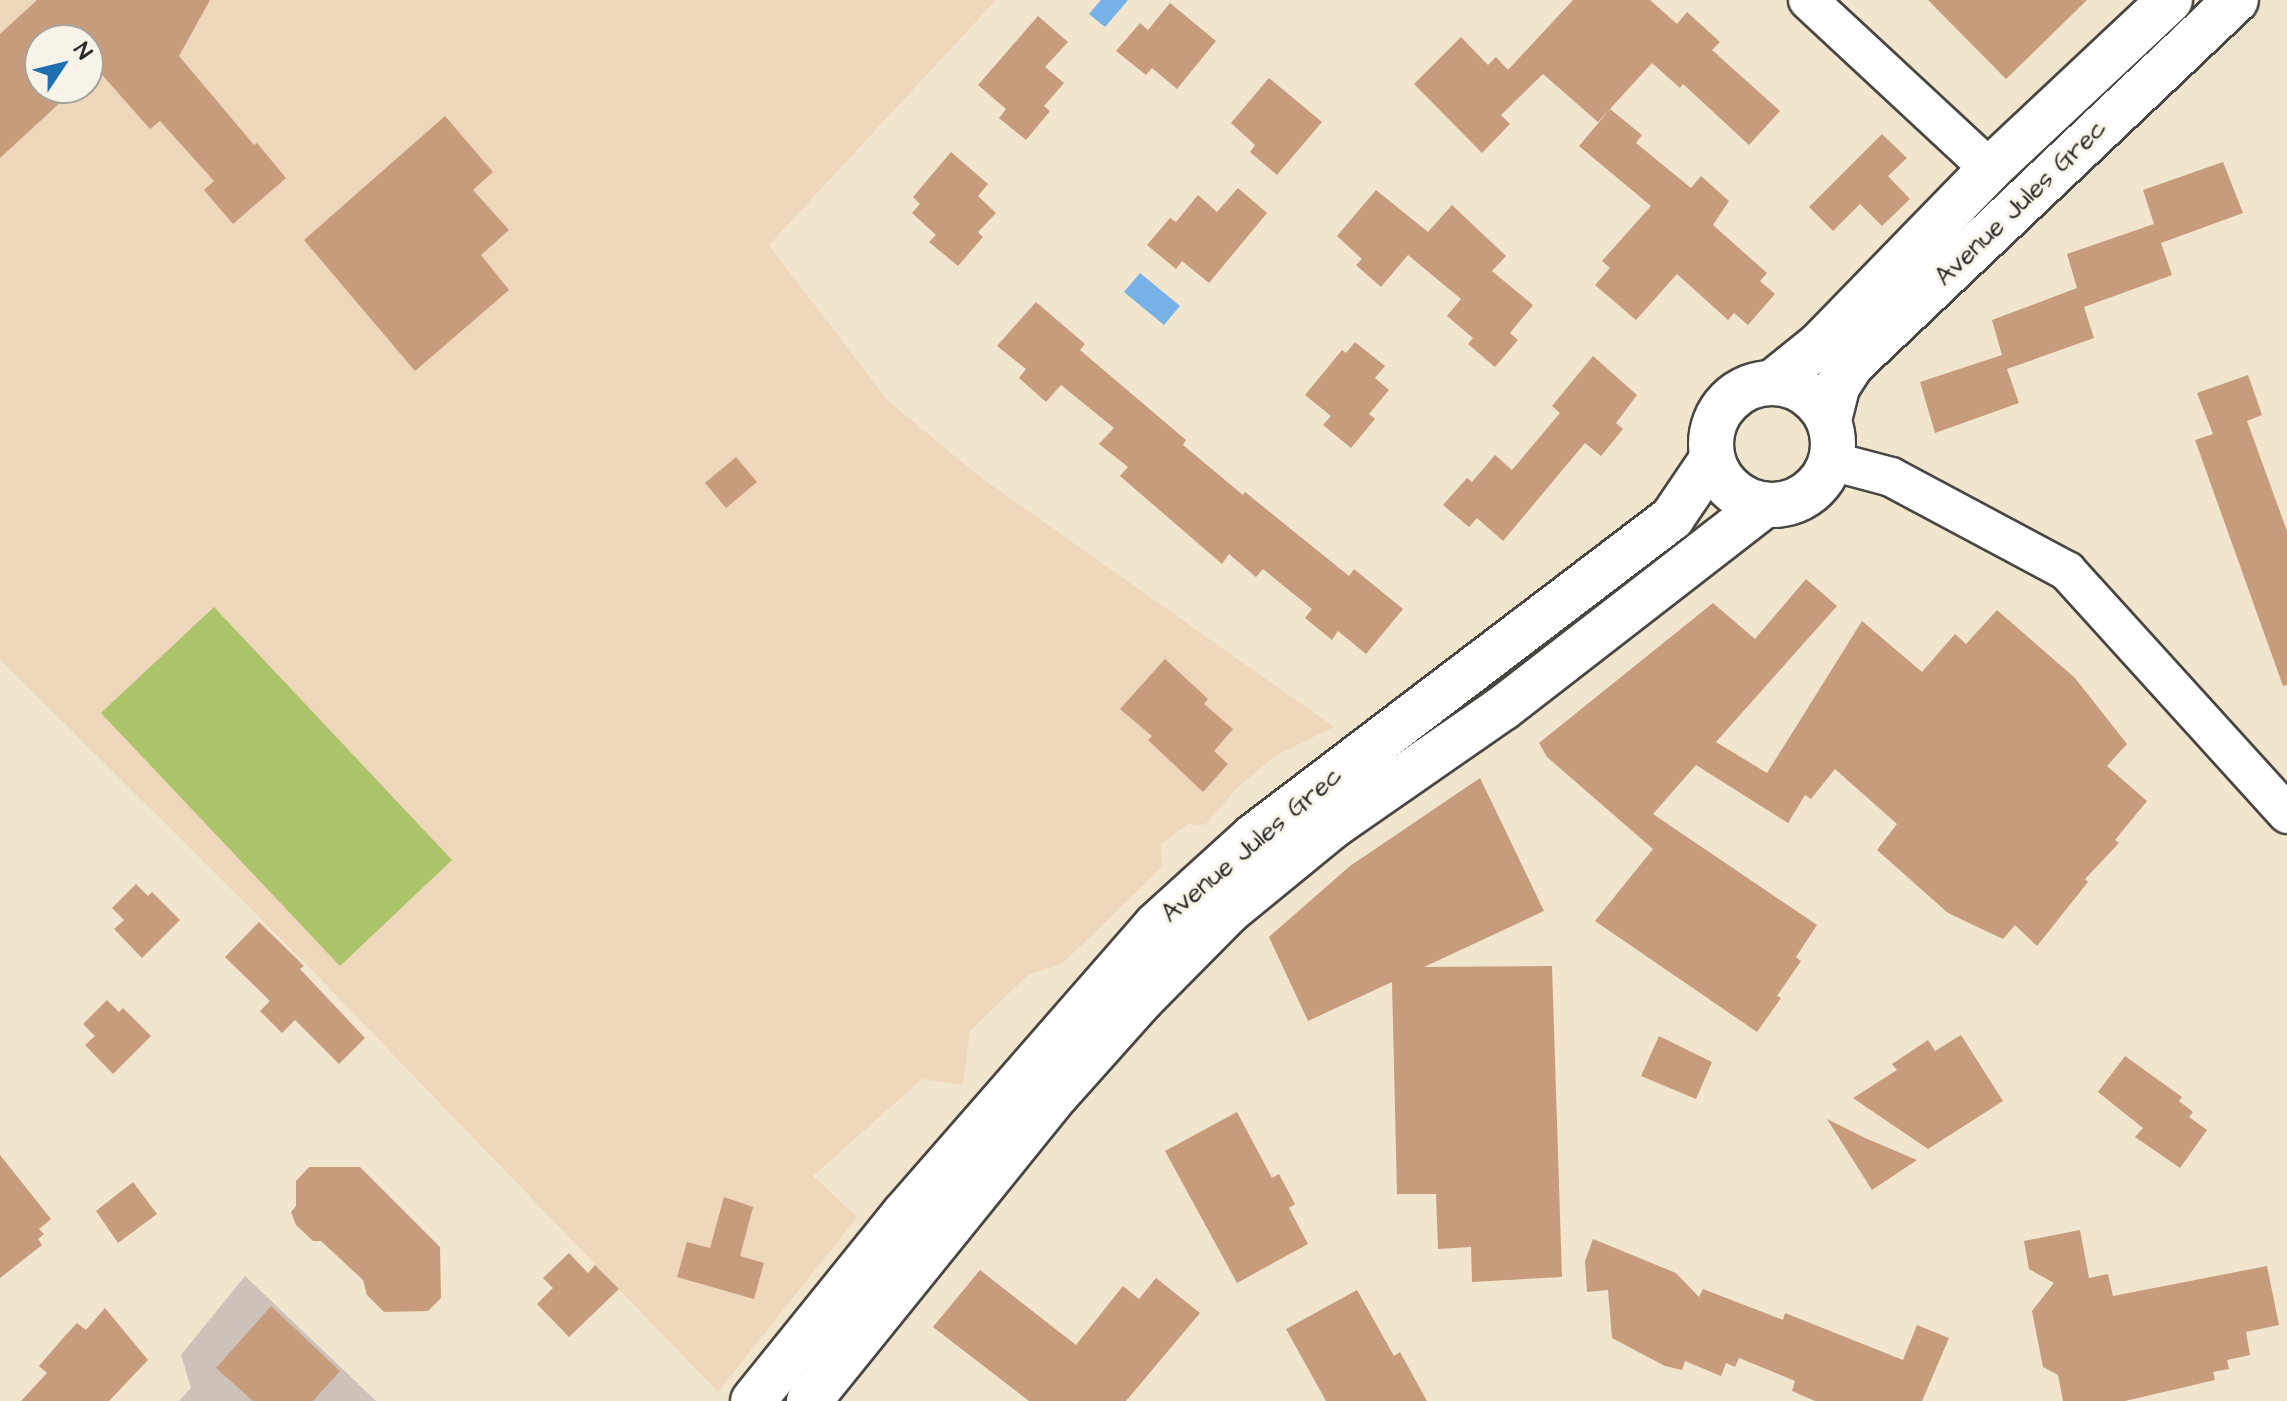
<!DOCTYPE html>
<style>
body{margin:0}
#map{position:relative;width:2287px;height:1401px;overflow:hidden;background:#f1e6cd;font-family:"Architects Daughter",sans-serif}
div>[style]{position:absolute}
.built>*{inset:0;background:#eed7bb}
.industrial>*{inset:0;background:#ccc2b9}
.green>*{inset:0;background:#abc369}
.water>*{inset:0;background:#76b1e7}
.building>*{inset:0;background:#c69c7c}
.roads{filter:drop-shadow(2px 0 #494743) drop-shadow(-2px 0 #494743) drop-shadow(0 2px #494743) drop-shadow(0 -2px #494743)}
.minor>*{height:38px;margin:-19px;padding:0 19px;transform-origin:19px;border-radius:19px;background:#fff}
.tertiary>*{height:44px;margin:-22px;padding:0 22px;transform-origin:22px;border-radius:22px;background:#fff}
.tertiary>.ring{margin:-22px;padding:0;box-sizing:content-box;background:none;border:44px solid #fff;border-radius:50%}
span{translate:-50% -50%;white-space:nowrap;text-align:center;line-height:1.15;-webkit-text-stroke:6px #f7f3e8;paint-order:stroke}
.street-label{font-size:26px;color:#2b2b2b}
.north{position:absolute;left:24px;top:24px;width:80px;height:80px;box-sizing:border-box;background:#f7f3e8;border:2px solid #a5a39c;border-radius:50%;rotate:55deg;font-size:22px;font-weight:700;line-height:32px;text-align:center;color:#2b2b2b}
.north::after{content:'';display:block;margin:auto;width:28px;height:36px;background:#1f6fb2;clip-path:polygon(50% 0,100% 100%,50% 72%,0 100%)}
</style>
<div id="map">
<div class="built">
<i style="clip-path:polygon(evenodd,0 0,996px 0,769px 245px,887px 400px,980px 477px,1334px 727px,1276px 755px,1237px 788px,1205px 825px,1188px 824px,1161px 844px,1162px 867px,1062px 964px,1029px 974px,970px 1031px,963px 1085px,922px 1079px,813px 1176px,857px 1217px,718px 1392px,306px 964px,0 659px,0 0,40px 40px,88px 40px,88px 88px,40px 88px,40px 40px)"></i>
</div>
<div class="industrial">
<i style="clip-path:polygon(245px 1276px,376px 1401px,179px 1401px,191px 1388px,181px 1355px)"></i>
</div>
<div class="green">
<i style="clip-path:polygon(214px 607px,452px 860px,340px 966px,101px 713px)"></i>
</div>
<div class="water">
<i style="clip-path:polygon(1101px 0,1128px 0,1105px 27px,1089px 14px)"></i>
<i style="clip-path:polygon(1140px 273px,1180px 306px,1164px 325px,1124px 292px)"></i>
</div>
<div class="building">
<i style="clip-path:polygon(37px 0,210px 0,179px 56px,254px 145px,257px 143px,286px 178px,233px 224px,204px 190px,214px 181px,160px 121px,150px 129px,97px 69px,88px 77px,88px 40px,40px 40px,40px 88px,76px 88px,0 158px,0 34px)"></i>
<i style="clip-path:polygon(1573px 0,1650px 0,1677px 24px,1687px 12px,1720px 42px,1712px 50px,1780px 111px,1749px 145px,1683px 84px,1680px 88px,1652px 63px,1598px 122px,1543px 74px,1501px 115px,1510px 124px,1482px 153px,1414px 84px,1461px 37px,1488px 65px,1496px 57px,1508px 70px)"></i>
<i style="clip-path:polygon(1928px 0,2087px 0,2006px 79px)"></i>
<i style="clip-path:polygon(1170px 3px,1216px 41px,1177px 89px,1152px 68px,1146px 75px,1116px 51px,1140px 23px,1148px 30px)"></i>
<i style="clip-path:polygon(1038px 16px,1068px 42px,1045px 67px,1064px 83px,1044px 106px,1050px 111px,1026px 140px,999px 118px,1006px 109px,978px 85px)"></i>
<i style="clip-path:polygon(1269px 78px,1322px 122px,1277px 175px,1250px 152px,1255px 145px,1231px 123px)"></i>
<i style="clip-path:polygon(1610px 109px,1642px 135px,1636px 143px,1691px 188px,1701px 176px,1729px 201px,1713px 225px,1767px 273px,1760px 281px,1775px 294px,1748px 325px,1734px 313px,1728px 320px,1677px 274px,1636px 320px,1595px 285px,1610px 268px,1602px 261px,1651px 206px,1579px 146px)"></i>
<i style="clip-path:polygon(445px 116px,493px 172px,473px 190px,509px 230px,481px 255px,509px 290px,415px 371px,304px 240px)"></i>
<i style="clip-path:polygon(1882px 134px,1907px 158px,1888px 176px,1910px 199px,1882px 226px,1860px 204px,1833px 231px,1809px 207px)"></i>
<i style="clip-path:polygon(951px 152px,988px 184px,978px 196px,996px 213px,978px 232px,983px 237px,958px 266px,929px 242px,936px 235px,912px 213px,920px 204px,913px 197px)"></i>
<i style="clip-path:polygon(2223px 162px,2243px 213px,2161px 243px,2172px 275px,2084px 307px,2094px 338px,2007px 369px,2019px 403px,1935px 433px,1920px 382px,2002px 355px,1992px 320px,2077px 288px,2067px 254px,2154px 224px,2143px 190px)"></i>
<i style="clip-path:polygon(1238px 188px,1267px 213px,1209px 283px,1182px 261px,1176px 269px,1147px 245px,1170px 218px,1176px 222px,1198px 195px,1217px 212px)"></i>
<i style="clip-path:polygon(1376px 190px,1428px 232px,1452px 205px,1506px 256px,1492px 271px,1533px 305px,1510px 333px,1518px 340px,1495px 367px,1468px 344px,1473px 338px,1447px 316px,1461px 299px,1408px 255px,1381px 287px,1356px 265px,1362px 259px,1337px 236px)"></i>
<i style="clip-path:polygon(1036px 302px,1085px 344px,1080px 350px,1186px 440px,1183px 445px,1243px 495px,1245px 492px,1349px 576px,1354px 569px,1403px 609px,1366px 654px,1338px 631px,1332px 640px,1305px 618px,1312px 609px,1263px 569px,1256px 577px,1229px 554px,1222px 564px,1120px 476px,1128px 467px,1099px 444px,1114px 428px,1061px 385px,1046px 402px,1019px 378px,1026px 369px,997px 346px)"></i>
<i style="clip-path:polygon(1355px 342px,1385px 366px,1375px 378px,1389px 390px,1369px 414px,1375px 419px,1351px 448px,1323px 425px,1331px 416px,1305px 395px,1342px 350px,1346px 353px)"></i>
<i style="clip-path:polygon(1593px 356px,1637px 395px,1616px 423px,1623px 429px,1601px 456px,1585px 443px,1503px 541px,1477px 518px,1469px 527px,1443px 505px,1467px 478px,1472px 482px,1495px 455px,1512px 470px,1560px 413px,1552px 406px)"></i>
<i style="clip-path:polygon(2248px 375px,2262px 415px,2247px 421px,2287px 531px,2287px 685px,2283px 686px,2195px 440px,2213px 434px,2197px 393px)"></i>
<i style="clip-path:polygon(736px 457px,757px 482px,726px 508px,705px 483px)"></i>
<i style="clip-path:polygon(1806px 579px,1837px 606px,1716px 742px,1767px 773px,1862px 621px,1922px 672px,1955px 634px,1966px 644px,1997px 610px,2075px 678px,2127px 744px,2107px 766px,2147px 801px,2115px 840px,2119px 843px,2085px 879px,2088px 882px,2037px 946px,2015px 925px,2003px 939px,1948px 913px,1877px 850px,1897px 824px,1835px 769px,1811px 799px,1805px 795px,1788px 823px,1696px 765px,1653px 814px,1817px 925px,1796px 957px,1801px 961px,1777px 996px,1781px 998px,1757px 1032px,1595px 921px,1653px 849px,1547px 757px,1539px 743px,1713px 603px,1755px 639px)"></i>
<i style="clip-path:polygon(1165px 659px,1208px 699px,1204px 704px,1233px 729px,1214px 751px,1228px 764px,1203px 792px,1148px 740px,1152px 736px,1120px 709px)"></i>
<i style="clip-path:polygon(1480px 778px,1544px 911px,1424px 967px,1552px 966px,1562px 1277px,1472px 1282px,1471px 1247px,1438px 1249px,1436px 1194px,1397px 1194px,1392px 982px,1308px 1021px,1269px 937px,1350px 866px)"></i>
<i style="clip-path:polygon(136px 884px,148px 896px,152px 892px,180px 920px,142px 958px,114px 929px,124px 920px,112px 908px)"></i>
<i style="clip-path:polygon(259px 922px,304px 966px,300px 969px,365px 1038px,339px 1064px,295px 1020px,282px 1033px,260px 1011px,270px 1001px,225px 957px)"></i>
<i style="clip-path:polygon(107px 1000px,119px 1012px,123px 1008px,151px 1036px,113px 1074px,85px 1045px,95px 1036px,83px 1024px)"></i>
<i style="clip-path:polygon(1961px 1035px,2003px 1101px,1928px 1149px,1853px 1098px,1897px 1070px,1892px 1064px,1928px 1040px,1935px 1051px)"></i>
<i style="clip-path:polygon(1659px 1036px,1712px 1062px,1696px 1099px,1641px 1076px)"></i>
<i style="clip-path:polygon(2125px 1056px,2182px 1097px,2179px 1101px,2193px 1112px,2189px 1117px,2207px 1130px,2180px 1168px,2135px 1137px,2143px 1128px,2098px 1092px)"></i>
<i style="clip-path:polygon(1237px 1112px,1272px 1178px,1279px 1174px,1295px 1204px,1289px 1208px,1308px 1244px,1237px 1283px,1165px 1151px)"></i>
<i style="clip-path:polygon(1827px 1119px,1865px 1138px,1917px 1160px,1872px 1190px)"></i>
<i style="clip-path:polygon(0 1155px,51px 1219px,39px 1229px,44px 1234px,38px 1239px,42px 1245px,0 1278px)"></i>
<i style="clip-path:polygon(309px 1167px,360px 1167px,440px 1247px,441px 1298px,428px 1311px,384px 1312px,367px 1295px,363px 1280px,321px 1241px,313px 1241px,296px 1225px,291px 1212px,296px 1206px,296px 1181px)"></i>
<i style="clip-path:polygon(133px 1182px,157px 1214px,118px 1243px,96px 1211px)"></i>
<i style="clip-path:polygon(724px 1197px,753px 1207px,740px 1256px,764px 1263px,754px 1299px,677px 1277px,687px 1242px,710px 1248px)"></i>
<i style="clip-path:polygon(2080px 1230px,2089px 1278px,2108px 1274px,2113px 1296px,2267px 1266px,2279px 1325px,2246px 1332px,2250px 1355px,2227px 1360px,2229px 1369px,2213px 1372px,2215px 1380px,2125px 1401px,2063px 1401px,2058px 1375px,2043px 1367px,2032px 1311px,2054px 1283px,2029px 1269px,2024px 1241px)"></i>
<i style="clip-path:polygon(1593px 1239px,1676px 1273px,1699px 1297px,1703px 1289px,1783px 1320px,1785px 1313px,1903px 1360px,1917px 1325px,1949px 1338px,1922px 1401px,1815px 1401px,1792px 1391px,1795px 1381px,1739px 1358px,1735px 1367px,1726px 1363px,1721px 1376px,1685px 1361px,1682px 1370px,1665px 1366px,1612px 1338px,1608px 1290px,1587px 1292px,1585px 1261px)"></i>
<i style="clip-path:polygon(569px 1253px,588px 1273px,595px 1265px,619px 1289px,569px 1337px,537px 1304px,553px 1288px,543px 1278px)"></i>
<i style="clip-path:polygon(980px 1270px,1076px 1345px,1123px 1286px,1139px 1299px,1156px 1278px,1200px 1313px,1126px 1401px,1029px 1401px,933px 1327px)"></i>
<i style="clip-path:polygon(1357px 1290px,1394px 1356px,1400px 1352px,1427px 1401px,1326px 1401px,1286px 1329px)"></i>
<i style="clip-path:polygon(271px 1306px,340px 1371px,313px 1401px,253px 1401px,216px 1368px)"></i>
<i style="clip-path:polygon(105px 1308px,148px 1360px,109px 1401px,21px 1401px,47px 1373px,39px 1366px,64px 1337px,77px 1323px,86px 1330px)"></i>
</div>
<div class="roads">
<div class="minor">
<i style="left:1808px;top:0;width:248px;rotate:42.9deg"></i>
<i style="left:1831px;top:461px;width:62px;rotate:14.9deg"></i>
<i style="left:1891px;top:477px;width:200px;rotate:28.1deg"></i>
<i style="left:2067px;top:571px;width:328px;rotate:47.8deg"></i>
</div>
<div class="tertiary">
<i style="left:1773px;top:382px;width:59px;rotate:-38.8deg"></i>
<i style="left:1819px;top:345px;width:245px;rotate:-45.8deg"></i>
<i style="left:1990px;top:169px;width:247px;rotate:-43.2deg"></i>
<i class="ring" style="left:1711px;top:383px;width:78px;height:78px"></i>
<i style="left:1829px;top:420px;width:34px;rotate:-76deg"></i>
<i style="left:1837px;top:387px;width:27px;rotate:-57deg"></i>
<i style="left:1852px;top:364px;width:529px;rotate:-43.47deg"></i>
<i style="left:753px;top:1401px;width:240px;rotate:-51.1deg"></i>
<i style="left:904px;top:1214px;width:383px;rotate:-48.9deg"></i>
<i style="left:1156px;top:925px;width:132px;rotate:-42.2deg"></i>
<i style="left:1254px;top:836px;width:525px;rotate:-37.26deg"></i>
<i style="left:1672px;top:518px;width:71px;rotate:-55.9deg"></i>
<i style="left:809px;top:1401px;width:395px;rotate:-51.1deg"></i>
<i style="left:1057px;top:1094px;width:127px;rotate:-48.2deg"></i>
<i style="left:1142px;top:999px;width:124px;rotate:-45.3deg"></i>
<i style="left:1229px;top:911px;width:134px;rotate:-39.3deg"></i>
<i style="left:1333px;top:826px;width:207px;rotate:-34.8deg"></i>
<i style="left:1503px;top:708px;width:331px;rotate:-37.8deg"></i>
</div>
</div>
<div class="street-label">
<span style="left:2021px;top:203px;rotate:-44deg">Avenue Jules Grec</span>
<span style="left:1252px;top:845px;rotate:-40deg">Avenue Jules Grec</span>
</div>
<div class="north">N</div>
</div>
